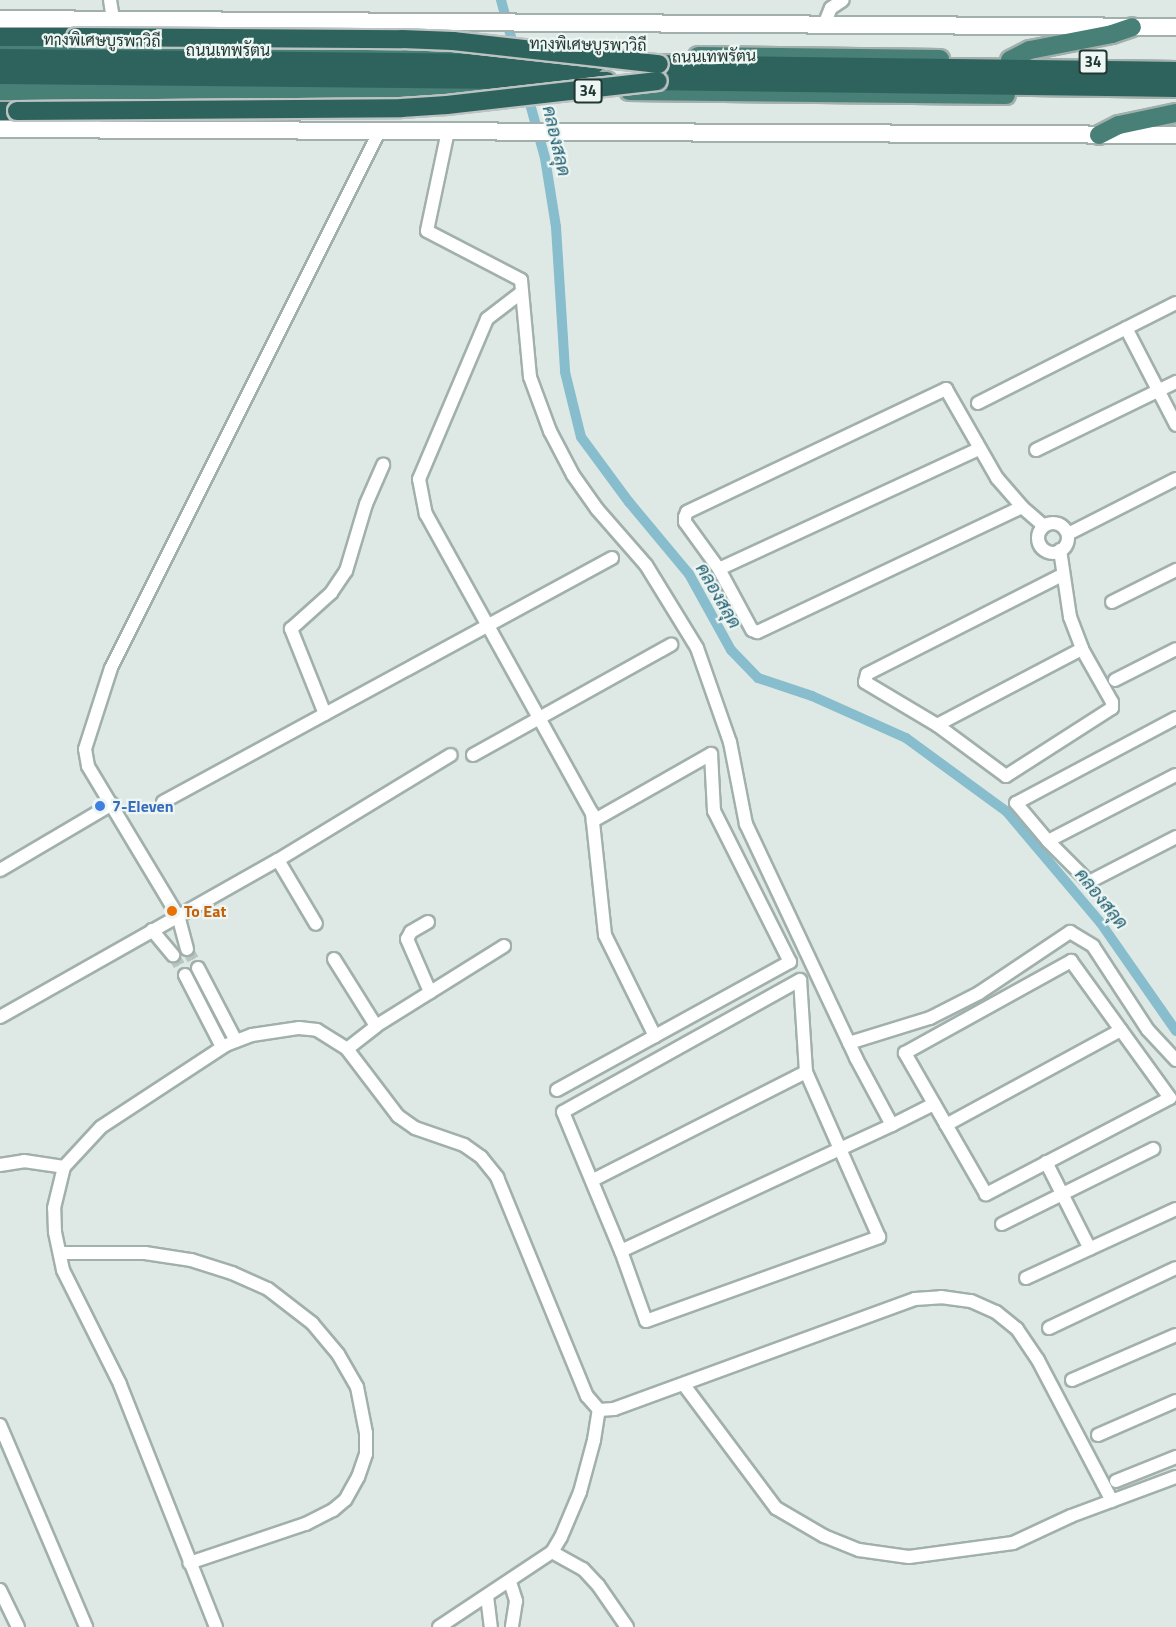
<!DOCTYPE html>
<meta charset="utf-8">
<style>
body{margin:0}
#map{position:relative;width:1176px;height:1627px;overflow:hidden;background:#dee9e5;font-family:"Titillium Web",Sarabun,sans-serif}
div>[style]{position:absolute}
.canal>*{height:10px;margin:-5px;padding:0 5px;transform-origin:5px;border-radius:5px;background:#87bdcd}
.minor-tunnel>*{height:12px;margin-top:-6px;transform-origin:0;background:repeating-linear-gradient(90deg,#b8c6c1 0 12px,transparent 0 18px)}
.roads{filter:drop-shadow(2px 0 #a1b0ac) drop-shadow(-2px 0 #a1b0ac) drop-shadow(0 2px #a1b0ac) drop-shadow(0 -2px #a1b0ac)}
.minor>*{height:12px;margin:-6px;padding:0 6px;transform-origin:6px;border-radius:6px;background:#fff}
.minor>.ring{margin:-6px;padding:0;box-sizing:content-box;background:none;border:12px solid #fff;border-radius:50%}
.secondary>*{height:16px;margin:-8px;padding:0 8px;transform-origin:8px;border-radius:8px;background:#fff}
.trunk>*{height:18px;margin:-9px;padding:0 9px;transform-origin:9px;border-radius:9px;background:#488078}
.motorway>*{height:18px;margin:-9px;padding:0 9px;transform-origin:9px;border-radius:9px;background:#2d635c}
.bridges{filter:drop-shadow(2px 0 #bcc3c2) drop-shadow(-2px 0 #bcc3c2) drop-shadow(0 2px #bcc3c2) drop-shadow(0 -2px #bcc3c2)}
.motorway-bridge>*{height:18px;margin:-9px;padding:0 9px;transform-origin:9px;border-radius:9px;background:#2d635c}
.dots>*{width:16px;height:16px;translate:-50% -50%;box-sizing:border-box;border:3px solid #eef6f3;border-radius:50%}
span{translate:-50% -50%;white-space:nowrap;text-align:center;line-height:1.15;-webkit-text-stroke:4.5px #eef6f3;paint-order:stroke}
.shield-label span{padding:2px 4px;background:#eef6f3;border:2px solid;border-radius:4px;-webkit-text-stroke-width:0}
.shield-label{font-size:15px;color:#203833;font-weight:700}
.street-label{font-size:16px;color:#203833}
.shop-label{font-size:16px;color:#366cbe;font-weight:700}
.left{translate:0 -50%;text-align:left}
.food-label{font-size:16px;color:#c56008;font-weight:700}
.water-label{font-size:18px;color:#1d5d71;font-style:italic}
</style>
<div id="map">
<div class="canal">
<i style="left:501px;top:0;width:54px;rotate:74.9deg"></i>
<i style="left:527px;top:93px;width:67px;rotate:74.5deg"></i>
<i style="left:545px;top:158px;width:70px;rotate:80.9deg"></i>
<i style="left:556px;top:227px;width:145px;rotate:86.4deg"></i>
<i style="left:565px;top:372px;width:67px;rotate:76.2deg"></i>
<i style="left:581px;top:437px;width:81px;rotate:53.6deg"></i>
<i style="left:629px;top:502px;width:94px;rotate:50.2deg"></i>
<i style="left:689px;top:574px;width:87px;rotate:61.1deg"></i>
<i style="left:731px;top:650px;width:39px;rotate:46deg"></i>
<i style="left:758px;top:678px;width:57px;rotate:18.4deg"></i>
<i style="left:812px;top:696px;width:103px;rotate:24.1deg"></i>
<i style="left:906px;top:738px;width:125px;rotate:36.2deg"></i>
<i style="left:1007px;top:812px;width:144px;rotate:49.8deg"></i>
<i style="left:1100px;top:922px;width:133px;rotate:55.1deg"></i>
</div>
<div class="minor-tunnel">
<i style="left:187px;top:949px;width:22px;rotate:60deg"></i>
<i style="left:173px;top:955px;width:23px;rotate:59deg"></i>
</div>
<div class="roads">
<div class="minor">
<i style="left:110px;top:0;width:19px;rotate:81deg"></i>
<i style="left:824px;top:25px;width:18px;rotate:-68deg"></i>
<i style="left:831px;top:8px;width:14px;rotate:-34deg"></i>
<i style="left:448px;top:131px;width:102px;rotate:101.9deg"></i>
<i style="left:427px;top:231px;width:106px;rotate:27.5deg"></i>
<i style="left:521px;top:280px;width:97px;rotate:84.7deg"></i>
<i style="left:530px;top:377px;width:58px;rotate:69.7deg"></i>
<i style="left:550px;top:431px;width:50px;rotate:62.4deg"></i>
<i style="left:573px;top:475px;width:42px;rotate:54.8deg"></i>
<i style="left:597px;top:509px;width:74px;rotate:48.8deg"></i>
<i style="left:646px;top:565px;width:97px;rotate:58.4deg"></i>
<i style="left:697px;top:648px;width:100px;rotate:70.7deg"></i>
<i style="left:730px;top:742px;width:84px;rotate:79deg"></i>
<i style="left:746px;top:824px;width:259px;rotate:64.8deg"></i>
<i style="left:856px;top:1058px;width:76px;rotate:61.8deg"></i>
<i style="left:522px;top:292px;width:44px;rotate:142.4deg"></i>
<i style="left:487px;top:319px;width:174px;rotate:113deg"></i>
<i style="left:419px;top:479px;width:36px;rotate:79deg"></i>
<i style="left:426px;top:514px;width:342px;rotate:61deg"></i>
<i style="left:592px;top:813px;width:123px;rotate:83.9deg"></i>
<i style="left:605px;top:935px;width:113px;rotate:63.7deg"></i>
<i style="left:1126px;top:328px;width:109px;rotate:62.7deg"></i>
<i style="left:978px;top:403px;width:222px;rotate:-26.8deg"></i>
<i style="left:1036px;top:450px;width:156px;rotate:-25.9deg"></i>
<i style="left:1022px;top:507px;width:293px;rotate:154.7deg"></i>
<i style="left:757px;top:632px;width:5px;rotate:-158deg"></i>
<i style="left:752px;top:630px;width:69px;rotate:-118.4deg"></i>
<i style="left:719px;top:569px;width:58px;rotate:-125.9deg"></i>
<i style="left:685px;top:522px;width:5px;rotate:-90deg"></i>
<i style="left:685px;top:517px;width:5px;rotate:-68deg"></i>
<i style="left:687px;top:512px;width:287px;rotate:-25.4deg"></i>
<i style="left:946px;top:389px;width:103px;rotate:60.2deg"></i>
<i style="left:997px;top:478px;width:38px;rotate:49deg"></i>
<i style="left:1022px;top:507px;width:29px;rotate:41deg"></i>
<i class="ring" style="left:1038px;top:523px;width:18px;height:18px"></i>
<i style="left:1068px;top:534px;width:121px;rotate:-27deg"></i>
<i style="left:1060px;top:550px;width:68px;rotate:81.5deg"></i>
<i style="left:1070px;top:617px;width:34px;rotate:69deg"></i>
<i style="left:1082px;top:649px;width:61px;rotate:60.5deg"></i>
<i style="left:1112px;top:702px;width:6px;rotate:90deg"></i>
<i style="left:1112px;top:708px;width:126px;rotate:147.3deg"></i>
<i style="left:1006px;top:776px;width:86px;rotate:-143.5deg"></i>
<i style="left:937px;top:725px;width:84px;rotate:-149.2deg"></i>
<i style="left:865px;top:682px;width:8px;rotate:-76deg"></i>
<i style="left:867px;top:674px;width:219px;rotate:-26.9deg"></i>
<i style="left:719px;top:569px;width:286px;rotate:-24.8deg"></i>
<i style="left:1112px;top:602px;width:72px;rotate:-26.6deg"></i>
<i style="left:1115px;top:680px;width:68px;rotate:-26.9deg"></i>
<i style="left:325px;top:714px;width:92px;rotate:-111.8deg"></i>
<i style="left:291px;top:629px;width:54px;rotate:-42deg"></i>
<i style="left:331px;top:593px;width:27px;rotate:-56deg"></i>
<i style="left:346px;top:571px;width:70px;rotate:-73.4deg"></i>
<i style="left:366px;top:504px;width:43px;rotate:-66.4deg"></i>
<i style="left:1176px;top:718px;width:181px;rotate:152deg"></i>
<i style="left:1016px;top:803px;width:50px;rotate:49.9deg"></i>
<i style="left:1048px;top:841px;width:58px;rotate:45deg"></i>
<i style="left:1089px;top:882px;width:98px;rotate:-27.3deg"></i>
<i style="left:937px;top:725px;width:164px;rotate:-27.7deg"></i>
<i style="left:473px;top:755px;width:227px;rotate:-29.1deg"></i>
<i style="left:163px;top:802px;width:511px;rotate:-28.52deg"></i>
<i style="left:1048px;top:841px;width:144px;rotate:-27.3deg"></i>
<i style="left:278px;top:860px;width:74px;rotate:59.3deg"></i>
<i style="left:0;top:870px;width:130px;rotate:-30.5deg"></i>
<i style="left:428px;top:922px;width:20px;rotate:150deg"></i>
<i style="left:411px;top:932px;width:8px;rotate:120deg"></i>
<i style="left:407px;top:939px;width:58px;rotate:66.5deg"></i>
<i style="left:152px;top:930px;width:33px;rotate:50deg"></i>
<i style="left:187px;top:949px;width:34px;rotate:-105deg"></i>
<i style="left:178px;top:916px;width:175px;rotate:-121deg"></i>
<i style="left:88px;top:766px;width:17px;rotate:-100deg"></i>
<i style="left:85px;top:749px;width:85px;rotate:-72.2deg"></i>
<i style="left:111px;top:668px;width:599px;rotate:-63.43deg"></i>
<i style="left:334px;top:959px;width:79px;rotate:57.9deg"></i>
<i style="left:1071px;top:961px;width:169px;rotate:54.1deg"></i>
<i style="left:1170px;top:1098px;width:208px;rotate:152.4deg"></i>
<i style="left:986px;top:1194px;width:163px;rotate:-119.9deg"></i>
<i style="left:905px;top:1053px;width:190px;rotate:-29deg"></i>
<i style="left:198px;top:968px;width:82px;rotate:62.5deg"></i>
<i style="left:185px;top:975px;width:81px;rotate:62.8deg"></i>
<i style="left:0;top:1017px;width:319px;rotate:-29.5deg"></i>
<i style="left:278px;top:860px;width:202px;rotate:-31.3deg"></i>
<i style="left:849px;top:1043px;width:85px;rotate:-17.2deg"></i>
<i style="left:930px;top:1018px;width:55px;rotate:-27deg"></i>
<i style="left:979px;top:993px;width:110px;rotate:-33.8deg"></i>
<i style="left:1070px;top:932px;width:27px;rotate:31deg"></i>
<i style="left:1093px;top:946px;width:100px;rotate:56.8deg"></i>
<i style="left:1148px;top:1030px;width:41px;rotate:47deg"></i>
<i style="left:347px;top:1049px;width:37px;rotate:-38deg"></i>
<i style="left:376px;top:1026px;width:151px;rotate:-32deg"></i>
<i style="left:557px;top:1090px;width:266px;rotate:-28.8deg"></i>
<i style="left:790px;top:962px;width:169px;rotate:-116.7deg"></i>
<i style="left:714px;top:811px;width:57px;rotate:-93deg"></i>
<i style="left:711px;top:754px;width:136px;rotate:150.4deg"></i>
<i style="left:946px;top:1125px;width:199px;rotate:-28.5deg"></i>
<i style="left:1046px;top:1162px;width:97px;rotate:63.2deg"></i>
<i style="left:0;top:1165px;width:24px;rotate:-9deg"></i>
<i style="left:24px;top:1161px;width:40px;rotate:8.5deg"></i>
<i style="left:593px;top:1180px;width:239px;rotate:-26.9deg"></i>
<i style="left:1002px;top:1224px;width:169px;rotate:-26.4deg"></i>
<i style="left:621px;top:1251px;width:74px;rotate:70.3deg"></i>
<i style="left:646px;top:1321px;width:248px;rotate:-19.8deg"></i>
<i style="left:879px;top:1237px;width:96px;rotate:-113.9deg"></i>
<i style="left:840px;top:1149px;width:84px;rotate:-113.8deg"></i>
<i style="left:806px;top:1072px;width:92px;rotate:-93.7deg"></i>
<i style="left:800px;top:980px;width:271px;rotate:150.9deg"></i>
<i style="left:563px;top:1112px;width:151px;rotate:67.4deg"></i>
<i style="left:621px;top:1251px;width:242px;rotate:-25deg"></i>
<i style="left:840px;top:1149px;width:57px;rotate:-24.8deg"></i>
<i style="left:892px;top:1125px;width:47px;rotate:-26.6deg"></i>
<i style="left:60px;top:1253px;width:85px"></i>
<i style="left:145px;top:1253px;width:47px;rotate:8.7deg"></i>
<i style="left:191px;top:1260px;width:43px;rotate:17.6deg"></i>
<i style="left:232px;top:1273px;width:39px;rotate:24deg"></i>
<i style="left:268px;top:1289px;width:56px;rotate:37.7deg"></i>
<i style="left:312px;top:1323px;width:40px;rotate:50deg"></i>
<i style="left:338px;top:1354px;width:38px;rotate:60deg"></i>
<i style="left:357px;top:1387px;width:47px;rotate:78.9deg"></i>
<i style="left:366px;top:1433px;width:21px;rotate:90deg"></i>
<i style="left:366px;top:1454px;width:24px;rotate:109deg"></i>
<i style="left:358px;top:1477px;width:26px;rotate:119deg"></i>
<i style="left:345px;top:1500px;width:16px;rotate:140deg"></i>
<i style="left:333px;top:1510px;width:31px;rotate:153deg"></i>
<i style="left:305px;top:1524px;width:122px;rotate:161.4deg"></i>
<i style="left:1026px;top:1278px;width:165px;rotate:-24.7deg"></i>
<i style="left:1049px;top:1328px;width:140px;rotate:-25.3deg"></i>
<i style="left:1072px;top:1380px;width:113px;rotate:-23.4deg"></i>
<i style="left:684px;top:1385px;width:154px;rotate:53.2deg"></i>
<i style="left:776px;top:1508px;width:56px;rotate:30.3deg"></i>
<i style="left:824px;top:1536px;width:38px;rotate:22deg"></i>
<i style="left:859px;top:1550px;width:50px;rotate:8deg"></i>
<i style="left:909px;top:1557px;width:105px;rotate:-7.7deg"></i>
<i style="left:1013px;top:1543px;width:64px;rotate:-25deg"></i>
<i style="left:1071px;top:1516px;width:112px;rotate:-20.4deg"></i>
<i style="left:0;top:1425px;width:220px;rotate:66.9deg"></i>
<i style="left:1098px;top:1435px;width:85px;rotate:-23.6deg"></i>
<i style="left:1116px;top:1481px;width:65px;rotate:-21.8deg"></i>
<i style="left:552px;top:1552px;width:35px;rotate:29deg"></i>
<i style="left:583px;top:1569px;width:22px;rotate:47deg"></i>
<i style="left:598px;top:1585px;width:51px;rotate:55.4deg"></i>
<i style="left:510px;top:1582px;width:20px;rotate:72deg"></i>
<i style="left:516px;top:1601px;width:26px;rotate:99deg"></i>
<i style="left:0;top:1590px;width:41px;rotate:64.1deg"></i>
<i style="left:487px;top:1596px;width:31px;rotate:83deg"></i>
<i style="left:216px;top:1627px;width:261px;rotate:-111.6deg"></i>
<i style="left:120px;top:1384px;width:127px;rotate:-116.6deg"></i>
<i style="left:63px;top:1270px;width:39px;rotate:-102deg"></i>
<i style="left:55px;top:1232px;width:24px;rotate:-92deg"></i>
<i style="left:54px;top:1208px;width:42px;rotate:-76.3deg"></i>
<i style="left:64px;top:1167px;width:54px;rotate:-47.2deg"></i>
<i style="left:101px;top:1127px;width:149px;rotate:-33.3deg"></i>
<i style="left:226px;top:1045px;width:28px;rotate:-21deg"></i>
<i style="left:252px;top:1035px;width:48px;rotate:-8.5deg"></i>
<i style="left:299px;top:1028px;width:18px;rotate:6deg"></i>
<i style="left:317px;top:1030px;width:36px;rotate:32deg"></i>
<i style="left:347px;top:1049px;width:84px;rotate:52.7deg"></i>
<i style="left:398px;top:1116px;width:21px;rotate:35deg"></i>
<i style="left:415px;top:1128px;width:52px;rotate:19.1deg"></i>
<i style="left:464px;top:1145px;width:21px;rotate:35deg"></i>
<i style="left:481px;top:1157px;width:26px;rotate:51deg"></i>
<i style="left:497px;top:1177px;width:237px;rotate:67.7deg"></i>
<i style="left:587px;top:1396px;width:18px;rotate:49deg"></i>
<i style="left:599px;top:1410px;width:15px;rotate:-4deg"></i>
<i style="left:614px;top:1409px;width:320px;rotate:-20.1deg"></i>
<i style="left:915px;top:1299px;width:26px;rotate:-4deg"></i>
<i style="left:941px;top:1297px;width:30px;rotate:8deg"></i>
<i style="left:971px;top:1301px;width:27px;rotate:24deg"></i>
<i style="left:996px;top:1312px;width:27px;rotate:39deg"></i>
<i style="left:1017px;top:1329px;width:37px;rotate:56deg"></i>
<i style="left:1038px;top:1360px;width:159px;rotate:62.3deg"></i>
<i style="left:439px;top:1627px;width:136px;rotate:-33.6deg"></i>
<i style="left:552px;top:1552px;width:17px;rotate:-59deg"></i>
<i style="left:561px;top:1537px;width:49px;rotate:-67.1deg"></i>
<i style="left:580px;top:1492px;width:54px;rotate:-74.9deg"></i>
<i style="left:594px;top:1440px;width:30px;rotate:-81deg"></i>
</div>
<div class="secondary">
<i style="left:0;top:19px;width:1176px;rotate:0.39deg"></i>
<i style="left:0;top:129px;width:1176px;rotate:0.29deg"></i>
</div>
<div class="trunk">
<i style="left:0;top:48px;width:499px;rotate:0.7deg"></i>
<i style="left:698px;top:56px;width:242px;rotate:0.7deg"></i>
<i style="left:1010px;top:60px;width:22px;rotate:-27deg"></i>
<i style="left:1030px;top:50px;width:84px;rotate:-11deg"></i>
<i style="left:1112px;top:34px;width:21px;rotate:-19deg"></i>
<i style="left:0;top:91px;width:517px"></i>
<i style="left:629px;top:91px;width:377px;rotate:0.6deg"></i>
<i style="left:1099px;top:135px;width:22px;rotate:-27deg"></i>
<i style="left:1119px;top:125px;width:58px;rotate:-11.9deg"></i>
</div>
<div class="motorway">
<i style="left:0;top:37px;width:76px"></i>
<i style="left:0;top:58px;width:595px;rotate:0.58deg"></i>
<i style="left:644px;top:64px;width:532px;rotate:0.75deg"></i>
<i style="left:0;top:75px;width:607px;rotate:0.57deg"></i>
<i style="left:644px;top:81px;width:532px;rotate:0.75deg"></i>
<i style="left:0;top:111px;width:17px"></i>
</div>
</div>
<div class="bridges">
<div class="motorway-bridge">
<i style="left:76px;top:37px;width:326px;rotate:0.4deg"></i>
<i style="left:402px;top:39px;width:51px;rotate:2.2deg"></i>
<i style="left:453px;top:41px;width:207px;rotate:6.4deg"></i>
<i style="left:17px;top:111px;width:384px;rotate:-0.4deg"></i>
<i style="left:401px;top:108px;width:46px;rotate:-3.7deg"></i>
<i style="left:447px;top:105px;width:212px;rotate:-6.5deg"></i>
</div>
</div>
<div class="dots">
<i style="left:100px;top:806px;background:#3f7fe0"></i>
<i style="left:172px;top:911px;background:#e8710a"></i>
</div>
<div class="shield-label">
<span style="left:1093px;top:62px">34</span>
<span style="left:588px;top:91px">34</span>
</div>
<div class="street-label">
<span style="left:102px;top:40px;rotate:1deg">ทางพิเศษบูรพาวิถี</span>
<span style="left:588px;top:44px;rotate:1deg">ทางพิเศษบูรพาวิถี</span>
<span style="left:228px;top:50px">ถนนเทพรัตน</span>
<span style="left:714px;top:56px;rotate:-1deg">ถนนเทพรัตน</span>
</div>
<div class="shop-label">
<span class="left" style="left:112px;top:806px">7-Eleven</span>
</div>
<div class="food-label">
<span class="left" style="left:184px;top:911px">To Eat</span>
</div>
<div class="water-label">
<span style="left:556px;top:141px;rotate:77deg">คลองสลุด</span>
<span style="left:718px;top:596px;rotate:60deg">คลองสลุด</span>
<span style="left:1101px;top:899px;rotate:51deg">คลองสลุด</span>
</div>
</div>
